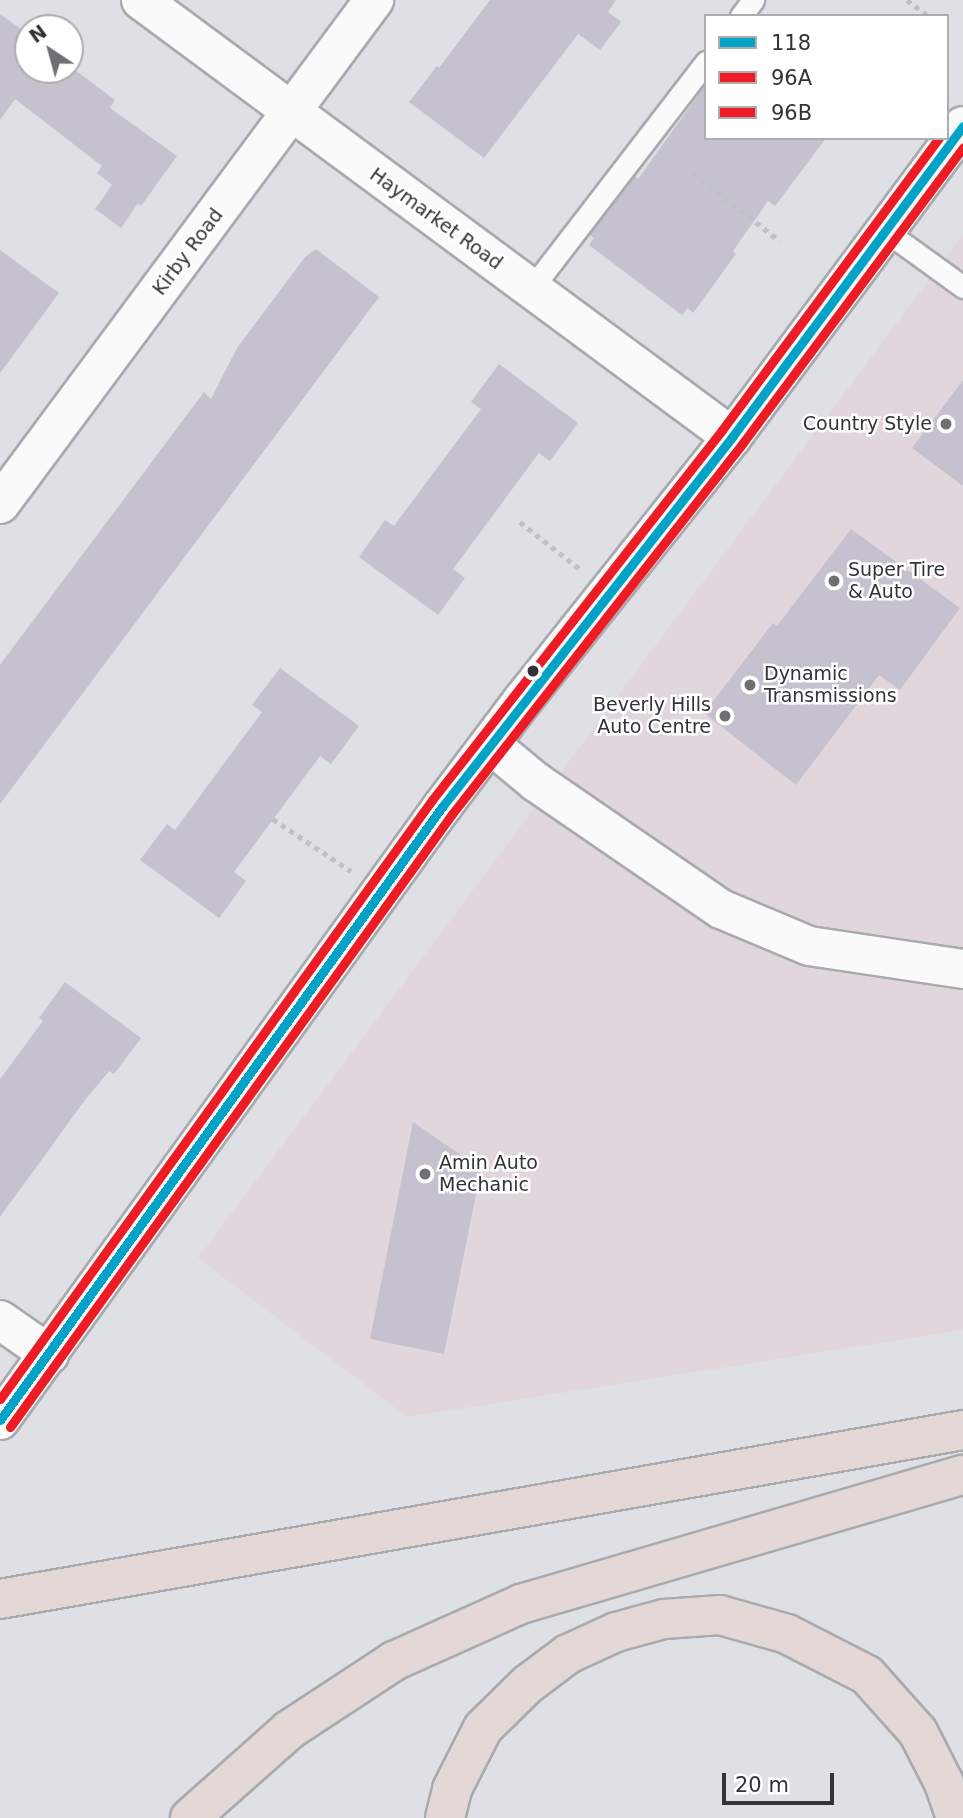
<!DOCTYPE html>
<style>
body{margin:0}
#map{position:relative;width:963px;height:1818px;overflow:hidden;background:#dee0e6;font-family:"DejaVu Sans",sans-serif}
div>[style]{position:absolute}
.commercial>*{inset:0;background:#e2d6dd}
.building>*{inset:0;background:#c5c1ce}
.path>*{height:4.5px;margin-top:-2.25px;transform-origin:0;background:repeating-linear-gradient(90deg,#c0c1c2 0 5px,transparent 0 10px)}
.roads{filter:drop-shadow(2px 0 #a8aaae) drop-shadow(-2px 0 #a8aaae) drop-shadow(0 2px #a8aaae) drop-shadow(0 -2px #a8aaae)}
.service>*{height:21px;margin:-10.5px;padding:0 10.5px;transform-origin:10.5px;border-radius:10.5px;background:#fafafb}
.minor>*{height:38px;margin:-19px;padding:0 19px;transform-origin:19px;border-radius:19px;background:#fafafb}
.secondary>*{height:38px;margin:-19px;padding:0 19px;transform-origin:19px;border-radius:19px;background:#fafafb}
.motorway>*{height:38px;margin:-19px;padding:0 19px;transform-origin:19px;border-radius:19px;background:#e3d8d6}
.bus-1>*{height:9px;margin:-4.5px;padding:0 4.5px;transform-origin:4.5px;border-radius:4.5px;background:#02a3c6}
.bus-2>*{height:9px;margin:-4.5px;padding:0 4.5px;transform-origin:4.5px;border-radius:4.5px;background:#ed1c24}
.bus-3>*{height:9px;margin:-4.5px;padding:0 4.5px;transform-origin:4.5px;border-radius:4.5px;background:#ed1c24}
.dots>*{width:19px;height:19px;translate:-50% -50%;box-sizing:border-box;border:4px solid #fff;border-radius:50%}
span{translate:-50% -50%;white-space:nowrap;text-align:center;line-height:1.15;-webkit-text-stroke:5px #fff;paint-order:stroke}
.street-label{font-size:19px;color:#313337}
.poi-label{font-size:19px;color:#313337}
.right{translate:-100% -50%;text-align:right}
.left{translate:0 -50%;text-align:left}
.legend{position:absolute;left:704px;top:14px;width:245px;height:126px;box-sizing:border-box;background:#fff;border:2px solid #adadaf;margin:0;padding:9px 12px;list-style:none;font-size:21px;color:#313337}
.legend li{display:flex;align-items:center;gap:14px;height:35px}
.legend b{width:35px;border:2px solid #adadaf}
.north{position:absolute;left:14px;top:14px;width:70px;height:70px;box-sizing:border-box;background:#fff;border:2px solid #adadaf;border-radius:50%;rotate:324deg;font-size:19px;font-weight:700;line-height:28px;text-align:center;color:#313337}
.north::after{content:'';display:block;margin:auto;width:24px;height:32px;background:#6e7074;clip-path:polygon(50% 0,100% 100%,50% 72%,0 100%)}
.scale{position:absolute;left:722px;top:1773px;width:112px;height:32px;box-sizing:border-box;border:4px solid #313337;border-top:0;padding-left:9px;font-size:21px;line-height:24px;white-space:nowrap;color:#313337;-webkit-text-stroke:5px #fff;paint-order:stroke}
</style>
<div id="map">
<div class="commercial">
<i style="clip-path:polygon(963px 234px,963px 1330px,407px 1417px,198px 1258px)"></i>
</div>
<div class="building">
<i style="clip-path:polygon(490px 0,616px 0,608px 12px,621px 22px,600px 50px,578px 34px,484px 158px,409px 102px,437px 66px,439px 68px)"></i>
<i style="clip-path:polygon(0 14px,28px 34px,28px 70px,75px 70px,115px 100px,110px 108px,177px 156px,141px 206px,138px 203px,121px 228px,95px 209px,112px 185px,97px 173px,102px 166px,15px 99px,0 120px)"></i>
<i style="clip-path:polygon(706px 84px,706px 138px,826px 138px,775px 206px,768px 201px,733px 251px,736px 254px,693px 313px,688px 308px,682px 315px,589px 245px,594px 238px,589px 235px,635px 176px,638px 179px)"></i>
<i style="clip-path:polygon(316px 249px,379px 297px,0 804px,0 665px,204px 392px,211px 399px,237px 348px,305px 257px)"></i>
<i style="clip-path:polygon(0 250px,59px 293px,0 373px)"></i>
<i style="clip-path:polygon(499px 364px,578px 423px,550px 461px,539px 453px,453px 569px,465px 578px,438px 615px,359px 557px,385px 520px,394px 526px,481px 409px,471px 402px)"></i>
<i style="clip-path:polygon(963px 380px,963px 486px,912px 448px)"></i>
<i style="clip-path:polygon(851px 529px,960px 608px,900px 690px,879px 675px,796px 785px,704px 713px,773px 623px,777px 626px)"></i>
<i style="clip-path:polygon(280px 668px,359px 726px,331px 764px,320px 756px,234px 872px,246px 881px,219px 918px,140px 860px,167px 824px,175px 830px,262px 712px,252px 705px)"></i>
<i style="clip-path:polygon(65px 982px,141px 1038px,114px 1074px,109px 1071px,85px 1100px,0 1217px,0 1079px,43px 1021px,39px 1018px)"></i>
<i style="clip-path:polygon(413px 1122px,481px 1169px,444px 1354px,370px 1339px)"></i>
</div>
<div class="path">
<i style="left:907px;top:0;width:26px;rotate:37deg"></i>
<i style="left:693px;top:173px;width:110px;rotate:38deg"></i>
<i style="left:520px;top:522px;width:76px;rotate:38.1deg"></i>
<i style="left:273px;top:819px;width:94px;rotate:33.7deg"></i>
</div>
<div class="roads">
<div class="service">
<i style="left:741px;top:16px;width:20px;rotate:-53deg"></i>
<i style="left:887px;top:232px;width:94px;rotate:35.9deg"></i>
<i style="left:531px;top:289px;width:287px;rotate:-52.4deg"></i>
</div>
<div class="minor">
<i style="left:141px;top:0;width:735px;rotate:36.48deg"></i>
<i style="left:0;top:504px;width:628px;rotate:-53.42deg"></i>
<i style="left:490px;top:744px;width:60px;rotate:39.6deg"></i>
<i style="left:536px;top:782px;width:224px;rotate:34.5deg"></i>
<i style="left:721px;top:909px;width:95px;rotate:22.8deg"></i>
<i style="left:809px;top:946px;width:156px;rotate:8.5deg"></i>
<i style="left:0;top:1320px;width:60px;rotate:34.8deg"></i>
</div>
<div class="secondary">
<i style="left:0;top:1420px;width:756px;rotate:-54.21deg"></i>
<i style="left:442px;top:807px;width:133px;rotate:-53deg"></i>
<i style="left:522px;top:701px;width:337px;rotate:-51.5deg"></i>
<i style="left:732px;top:437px;width:387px;rotate:-53.4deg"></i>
</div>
<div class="motorway">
<i style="left:0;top:1599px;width:978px;rotate:-9.95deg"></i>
<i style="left:190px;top:1818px;width:132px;rotate:-41.6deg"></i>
<i style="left:289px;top:1730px;width:126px;rotate:-33.3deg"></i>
<i style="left:394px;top:1661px;width:139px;rotate:-24.2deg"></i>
<i style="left:521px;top:1604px;width:460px;rotate:-16.3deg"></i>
<i style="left:445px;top:1818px;width:30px;rotate:-76deg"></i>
<i style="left:452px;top:1789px;width:68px;rotate:-63.1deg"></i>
<i style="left:483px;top:1728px;width:63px;rotate:-44.4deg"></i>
<i style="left:528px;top:1684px;width:50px;rotate:-36.9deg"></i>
<i style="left:568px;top:1654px;width:53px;rotate:-24.6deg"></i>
<i style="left:616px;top:1632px;width:50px;rotate:-15.2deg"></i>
<i style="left:664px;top:1619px;width:56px;rotate:-4.1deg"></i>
<i style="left:720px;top:1615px;width:70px;rotate:15.8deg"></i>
<i style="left:787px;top:1634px;width:90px;rotate:27.1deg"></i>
<i style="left:867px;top:1675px;width:76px;rotate:48.2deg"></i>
<i style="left:918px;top:1732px;width:57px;rotate:63deg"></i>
<i style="left:944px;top:1783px;width:37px;rotate:71deg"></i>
</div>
</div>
<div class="bus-1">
<i style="left:0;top:1420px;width:756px;rotate:-54.21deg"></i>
<i style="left:442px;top:807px;width:470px;rotate:-51.9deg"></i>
<i style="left:732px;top:437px;width:387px;rotate:-53.4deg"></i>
</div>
<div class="bus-2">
<i style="left:10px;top:1427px;width:756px;rotate:-54.21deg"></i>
<i style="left:452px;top:814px;width:470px;rotate:-51.9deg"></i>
<i style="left:742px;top:444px;width:370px;rotate:-53.3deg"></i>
</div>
<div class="bus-3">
<i style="left:0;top:1399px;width:739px;rotate:-54.2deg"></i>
<i style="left:432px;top:800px;width:470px;rotate:-51.9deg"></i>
<i style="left:722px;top:430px;width:364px;rotate:-53.4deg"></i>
</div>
<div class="dots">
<i style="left:946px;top:424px;background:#6e7074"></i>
<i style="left:834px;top:581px;background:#6e7074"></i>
<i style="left:533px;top:671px;background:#313337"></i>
<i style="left:750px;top:685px;background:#6e7074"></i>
<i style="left:725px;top:716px;background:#6e7074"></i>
<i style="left:425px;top:1174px;background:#6e7074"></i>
</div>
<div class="street-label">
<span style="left:436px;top:219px;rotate:36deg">Haymarket Road</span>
<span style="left:188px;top:252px;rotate:-53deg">Kirby Road</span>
</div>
<div class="poi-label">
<span class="right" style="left:932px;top:424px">Country Style</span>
<span class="left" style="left:848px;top:581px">Super Tire<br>&amp; Auto</span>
<span class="left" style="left:764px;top:685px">Dynamic<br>Transmissions</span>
<span class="right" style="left:711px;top:716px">Beverly Hills<br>Auto Centre</span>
<span class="left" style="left:439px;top:1174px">Amin Auto<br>Mechanic</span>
</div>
<ul class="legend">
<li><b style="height:9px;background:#02a3c6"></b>118</li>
<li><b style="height:9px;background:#ed1c24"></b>96A</li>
<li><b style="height:9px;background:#ed1c24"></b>96B</li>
</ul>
<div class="north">N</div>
<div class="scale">20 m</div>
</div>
